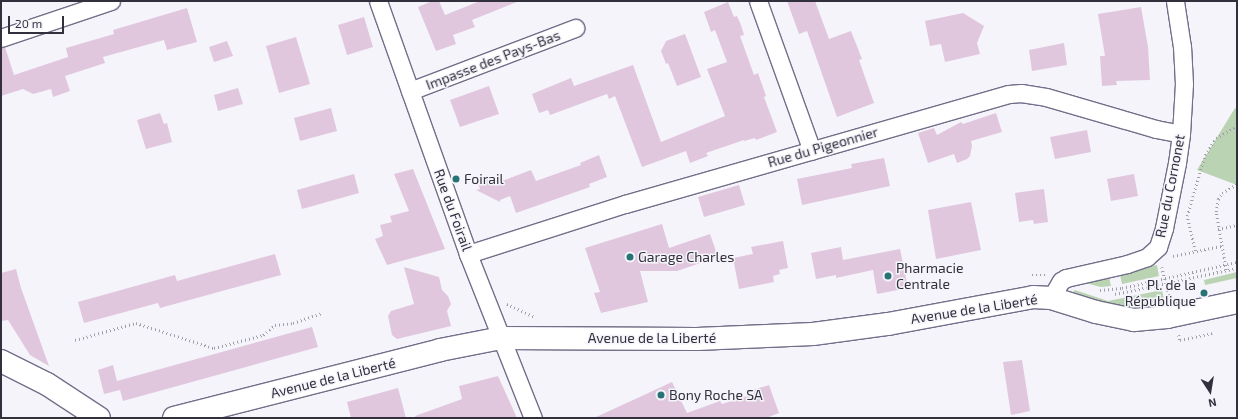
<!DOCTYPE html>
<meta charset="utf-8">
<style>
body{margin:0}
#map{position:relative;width:1238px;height:419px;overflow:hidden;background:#f5f4fb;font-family:"Exo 2",sans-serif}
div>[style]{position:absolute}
.green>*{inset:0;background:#bad4b3}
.building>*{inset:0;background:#e0c7de}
.path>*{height:2.5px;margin-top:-1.25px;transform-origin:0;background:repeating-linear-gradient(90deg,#a09ea7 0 1px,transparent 0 4px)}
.roads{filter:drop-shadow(1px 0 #736e89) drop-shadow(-1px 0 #736e89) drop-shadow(0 1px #736e89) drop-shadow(0 -1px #736e89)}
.street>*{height:17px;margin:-8.5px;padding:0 8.5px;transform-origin:8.5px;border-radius:8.5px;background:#fff}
.secondary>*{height:22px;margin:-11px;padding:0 11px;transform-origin:11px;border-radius:11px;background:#fff}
.dots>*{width:11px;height:11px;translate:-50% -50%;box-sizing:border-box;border:2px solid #f5f4fb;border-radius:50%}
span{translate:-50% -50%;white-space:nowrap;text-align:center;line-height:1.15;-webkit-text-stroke:3px #f5f4fb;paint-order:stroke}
.street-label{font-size:14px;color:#32303c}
.poi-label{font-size:14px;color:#32303c}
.left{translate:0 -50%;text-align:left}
.right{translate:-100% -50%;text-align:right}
.frame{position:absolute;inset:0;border:2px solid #32303c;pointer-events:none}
.north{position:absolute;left:1190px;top:371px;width:40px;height:40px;-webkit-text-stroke:3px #f5f4fb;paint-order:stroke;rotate:168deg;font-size:11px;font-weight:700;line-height:16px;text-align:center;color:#32303c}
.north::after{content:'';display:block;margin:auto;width:14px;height:18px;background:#32303c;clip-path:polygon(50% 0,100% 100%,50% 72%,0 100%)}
.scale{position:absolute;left:8px;top:16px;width:56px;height:18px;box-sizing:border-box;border:2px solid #32303c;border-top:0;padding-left:5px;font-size:12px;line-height:14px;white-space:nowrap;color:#32303c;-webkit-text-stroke:3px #f5f4fb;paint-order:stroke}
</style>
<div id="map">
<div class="green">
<i style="clip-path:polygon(1235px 108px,1237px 110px,1237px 185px,1197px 170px)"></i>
<i style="clip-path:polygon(1157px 265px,1159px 276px,1122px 284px,1120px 275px,1109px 277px,1111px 286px,1101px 287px,1085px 283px,1084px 281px)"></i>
<i style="clip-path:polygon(1237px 272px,1237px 278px,1205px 285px,1204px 280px)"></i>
<i style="clip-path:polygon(1075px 290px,1108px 301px,1162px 290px,1165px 304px,1150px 307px,1116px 306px,1087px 297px,1073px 292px)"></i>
</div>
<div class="building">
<i style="clip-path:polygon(432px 1px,439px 1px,445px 15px,480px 1px,517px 2px,472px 20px,475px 27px,453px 35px,456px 44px,436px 51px,418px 7px)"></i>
<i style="clip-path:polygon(787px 1px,815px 1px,829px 39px,851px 31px,862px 59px,859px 60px,874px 103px,837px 117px,807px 31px,799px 34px)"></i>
<i style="clip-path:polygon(728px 2px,734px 17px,737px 16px,741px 25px,744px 35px,740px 36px,754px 75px,758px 73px,766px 96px,764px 97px,777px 132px,756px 140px,755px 138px,744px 141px,744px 140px,706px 153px,708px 156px,690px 163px,686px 151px,642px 167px,615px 96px,609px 99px,607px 94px,550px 115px,548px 110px,539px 113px,532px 94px,571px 78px,574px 86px,633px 65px,661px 142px,725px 116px,707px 69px,727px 62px,715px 30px,711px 32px,704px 12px)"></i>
<i style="clip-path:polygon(1141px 7px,1148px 47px,1150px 80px,1116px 81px,1117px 85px,1102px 86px,1100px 56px,1105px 56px,1098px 14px)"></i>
<i style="clip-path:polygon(187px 8px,197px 42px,167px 50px,164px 40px,103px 57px,105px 63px,65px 76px,70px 91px,53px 97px,51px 89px,33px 94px,23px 89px,1px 96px,1px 48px,5px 47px,14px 75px,68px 57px,66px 48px,114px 34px,113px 30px)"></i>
<i style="clip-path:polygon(963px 13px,984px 26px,977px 43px,980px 54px,945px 62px,941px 44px,930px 46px,925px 21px)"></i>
<i style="clip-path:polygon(364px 17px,373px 47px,347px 55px,338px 25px)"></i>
<i style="clip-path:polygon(685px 34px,701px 77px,677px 86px,668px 63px,666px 64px,661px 51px,666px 41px)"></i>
<i style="clip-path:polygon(296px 37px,310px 84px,279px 93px,266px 46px)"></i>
<i style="clip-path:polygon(227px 41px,233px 56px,214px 62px,209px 47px)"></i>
<i style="clip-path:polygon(1064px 43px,1067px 65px,1032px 71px,1029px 50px)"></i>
<i style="clip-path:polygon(489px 86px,499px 114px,460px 127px,450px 100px)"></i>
<i style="clip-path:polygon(238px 88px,243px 104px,218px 111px,214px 95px)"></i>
<i style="clip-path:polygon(331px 108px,337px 131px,300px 141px,294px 118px)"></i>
<i style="clip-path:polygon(160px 113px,164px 124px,167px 123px,172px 142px,146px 149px,137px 120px)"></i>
<i style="clip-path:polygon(996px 113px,1002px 132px,971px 141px,972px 146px,970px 156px,967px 159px,957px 163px,954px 154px,928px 163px,918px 133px,934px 128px,937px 135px,961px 122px,963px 124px)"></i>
<i style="clip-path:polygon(1087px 130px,1091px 152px,1055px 159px,1050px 137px)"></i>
<i style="clip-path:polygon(599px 155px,607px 177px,589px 184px,590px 187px,516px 213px,510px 196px,500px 200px,500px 202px,476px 190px,480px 189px,477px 181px,491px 176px,494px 184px,531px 170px,536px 181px,581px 165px,580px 163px)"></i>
<i style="clip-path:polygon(884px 158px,890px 186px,802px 205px,797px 179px,852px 168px,851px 164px)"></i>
<i style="clip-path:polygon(413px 169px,445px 249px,387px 265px,375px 239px,383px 236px,380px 225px,392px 222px,390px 216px,409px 211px,394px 174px)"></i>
<i style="clip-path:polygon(354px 174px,359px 193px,302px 209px,297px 190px)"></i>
<i style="clip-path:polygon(1134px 174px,1138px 196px,1111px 201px,1107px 179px)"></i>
<i style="clip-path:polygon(739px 185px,745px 205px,704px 217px,698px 197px)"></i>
<i style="clip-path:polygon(1044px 189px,1048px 222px,1034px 224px,1033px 220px,1019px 222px,1015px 193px)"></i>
<i style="clip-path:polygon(971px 202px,981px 250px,936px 259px,928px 210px)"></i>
<i style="clip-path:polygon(662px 224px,669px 248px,710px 234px,718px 257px,677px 271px,640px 271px,648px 302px,601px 313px,594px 293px,600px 292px,585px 248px)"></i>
<i style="clip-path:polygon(783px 241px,788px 268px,779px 270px,780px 274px,773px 276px,774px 282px,739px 289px,733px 258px,753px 254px,751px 247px)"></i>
<i style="clip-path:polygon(841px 247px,843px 260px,900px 249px,908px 288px,877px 294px,873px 270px,836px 278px,836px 275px,816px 279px,811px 253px)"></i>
<i style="clip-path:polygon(275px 254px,281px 275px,160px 308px,158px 303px,84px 323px,78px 302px,175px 275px,177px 281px)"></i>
<i style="clip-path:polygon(404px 267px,439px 277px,442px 290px,448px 296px,451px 304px,447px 311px,451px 326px,397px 339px,392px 335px,388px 316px,391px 311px,414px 304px)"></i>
<i style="clip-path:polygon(16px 269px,21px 288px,49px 366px,30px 355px,8px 320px,1px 321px,1px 273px)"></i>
<i style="clip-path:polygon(312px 327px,318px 347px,123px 401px,120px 390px,104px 394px,98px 370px,113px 365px,117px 381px)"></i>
<i style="clip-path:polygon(1022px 360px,1030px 411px,1011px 415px,1003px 362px)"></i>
<i style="clip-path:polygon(498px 376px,517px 418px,416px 418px,415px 416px,462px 399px,459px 386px)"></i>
<i style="clip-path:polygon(672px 382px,687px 413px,720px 401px,722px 404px,754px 394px,753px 390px,769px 385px,779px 413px,766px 418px,594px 418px)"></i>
<i style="clip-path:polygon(398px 388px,406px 418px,351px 418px,347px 402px)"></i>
</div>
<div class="path">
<i style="left:1218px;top:229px;width:19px;rotate:-12deg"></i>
<i style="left:1195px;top:251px;width:36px;rotate:-103deg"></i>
<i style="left:1187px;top:216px;width:64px;rotate:-73.6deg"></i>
<i style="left:1205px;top:155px;width:20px;rotate:-57deg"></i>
<i style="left:1216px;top:138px;width:24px;rotate:-30deg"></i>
<i style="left:1173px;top:256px;width:49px;rotate:-11.8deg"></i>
<i style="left:1162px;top:267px;width:30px;rotate:76deg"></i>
<i style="left:1226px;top:270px;width:59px;rotate:-99.8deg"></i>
<i style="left:1216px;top:212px;width:13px;rotate:-81deg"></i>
<i style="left:1218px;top:199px;width:7px;rotate:-56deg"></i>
<i style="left:1222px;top:193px;width:17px;rotate:-31deg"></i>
<i style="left:1032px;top:275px;width:13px"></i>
<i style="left:1100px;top:290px;width:22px;rotate:-5deg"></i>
<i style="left:1122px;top:288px;width:118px;rotate:-12.7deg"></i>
<i style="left:1115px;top:294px;width:125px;rotate:-12deg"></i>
<i style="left:507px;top:304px;width:31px;rotate:25deg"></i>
<i style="left:1179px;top:335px;width:5px;rotate:79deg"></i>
<i style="left:1180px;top:340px;width:33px;rotate:-12deg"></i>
<i style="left:75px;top:340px;width:63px;rotate:-15.6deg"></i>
<i style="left:136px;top:323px;width:82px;rotate:17.8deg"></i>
<i style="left:214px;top:348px;width:51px;rotate:-14.9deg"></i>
<i style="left:263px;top:335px;width:16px;rotate:-40deg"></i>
<i style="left:275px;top:325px;width:18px;rotate:-6deg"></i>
<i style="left:293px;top:323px;width:31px;rotate:-19deg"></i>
</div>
<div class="roads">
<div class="street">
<i style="left:378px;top:1px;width:269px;rotate:70.4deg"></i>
<i style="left:468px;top:254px;width:176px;rotate:68.4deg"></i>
<i style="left:758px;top:1px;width:159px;rotate:70.2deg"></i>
<i style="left:1px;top:38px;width:116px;rotate:-18.6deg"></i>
<i style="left:410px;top:91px;width:177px;rotate:-20.9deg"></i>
<i style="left:468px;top:254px;width:165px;rotate:-17.7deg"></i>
<i style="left:625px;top:204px;width:399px;rotate:-16deg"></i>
<i style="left:1009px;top:94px;width:12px;rotate:-5deg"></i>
<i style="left:1021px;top:93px;width:25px;rotate:9deg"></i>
<i style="left:1046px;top:97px;width:115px;rotate:16.2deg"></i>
<i style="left:1156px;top:129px;width:25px;rotate:11deg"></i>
<i style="left:1051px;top:298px;width:20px;rotate:-60deg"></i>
<i style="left:1061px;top:281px;width:6px;rotate:-31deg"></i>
<i style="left:1066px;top:278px;width:63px;rotate:-12.9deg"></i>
<i style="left:1127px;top:264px;width:21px;rotate:-19deg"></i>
<i style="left:1147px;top:257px;width:15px;rotate:-42deg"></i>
<i style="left:1158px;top:247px;width:20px;rotate:-72deg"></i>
<i style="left:1164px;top:228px;width:66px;rotate:-78.7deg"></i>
<i style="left:1177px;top:163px;width:29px;rotate:-82deg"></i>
<i style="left:1181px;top:134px;width:50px;rotate:-86.6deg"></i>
<i style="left:1184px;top:84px;width:37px;rotate:-93deg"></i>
<i style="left:1182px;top:47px;width:47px;rotate:-98.7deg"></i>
</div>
<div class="secondary">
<i style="left:1px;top:361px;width:51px;rotate:26.6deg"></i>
<i style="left:47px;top:384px;width:62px;rotate:33.2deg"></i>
<i style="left:174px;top:418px;width:275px;rotate:-14.3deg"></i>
<i style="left:440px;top:350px;width:62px;rotate:-11.1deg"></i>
<i style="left:501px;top:338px;width:196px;rotate:0.3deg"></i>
<i style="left:697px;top:339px;width:116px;rotate:-2.5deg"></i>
<i style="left:813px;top:334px;width:76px;rotate:-7.6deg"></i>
<i style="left:888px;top:324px;width:147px;rotate:-10.5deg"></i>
<i style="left:1033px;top:297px;width:18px;rotate:3deg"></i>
<i style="left:1051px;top:298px;width:47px;rotate:17.3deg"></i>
<i style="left:1096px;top:312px;width:39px;rotate:12deg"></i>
<i style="left:1134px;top:320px;width:33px;rotate:-5deg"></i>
<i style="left:1167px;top:317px;width:72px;rotate:-12.1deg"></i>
</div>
</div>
<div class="dots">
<i style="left:456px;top:179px;background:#287373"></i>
<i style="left:630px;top:257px;background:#287373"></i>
<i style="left:888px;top:276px;background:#287373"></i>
<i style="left:1204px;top:293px;background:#287373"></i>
<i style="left:661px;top:395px;background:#287373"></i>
</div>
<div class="street-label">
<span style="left:493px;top:60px;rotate:-21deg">Impasse des Pays-Bas</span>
<span style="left:823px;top:147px;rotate:-16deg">Rue du Pigeonnier</span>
<span style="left:1170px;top:186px;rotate:-79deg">Rue du Cornonet</span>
<span style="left:453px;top:210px;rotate:70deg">Rue du Foirail</span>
<span style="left:974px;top:309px;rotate:-9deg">Avenue de la Liberté</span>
<span style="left:652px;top:338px">Avenue de la Liberté</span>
<span style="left:333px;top:378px;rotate:-14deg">Avenue de la Liberté</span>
</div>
<div class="poi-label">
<span class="left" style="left:464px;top:179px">Foirail</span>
<span class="left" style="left:638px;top:257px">Garage Charles</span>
<span class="left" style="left:896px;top:276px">Pharmacie<br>Centrale</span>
<span class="right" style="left:1196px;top:293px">Pl. de la<br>République</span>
<span class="left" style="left:669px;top:395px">Bony Roche SA</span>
</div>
<div class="frame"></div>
<div class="north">N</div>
<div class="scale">20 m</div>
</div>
